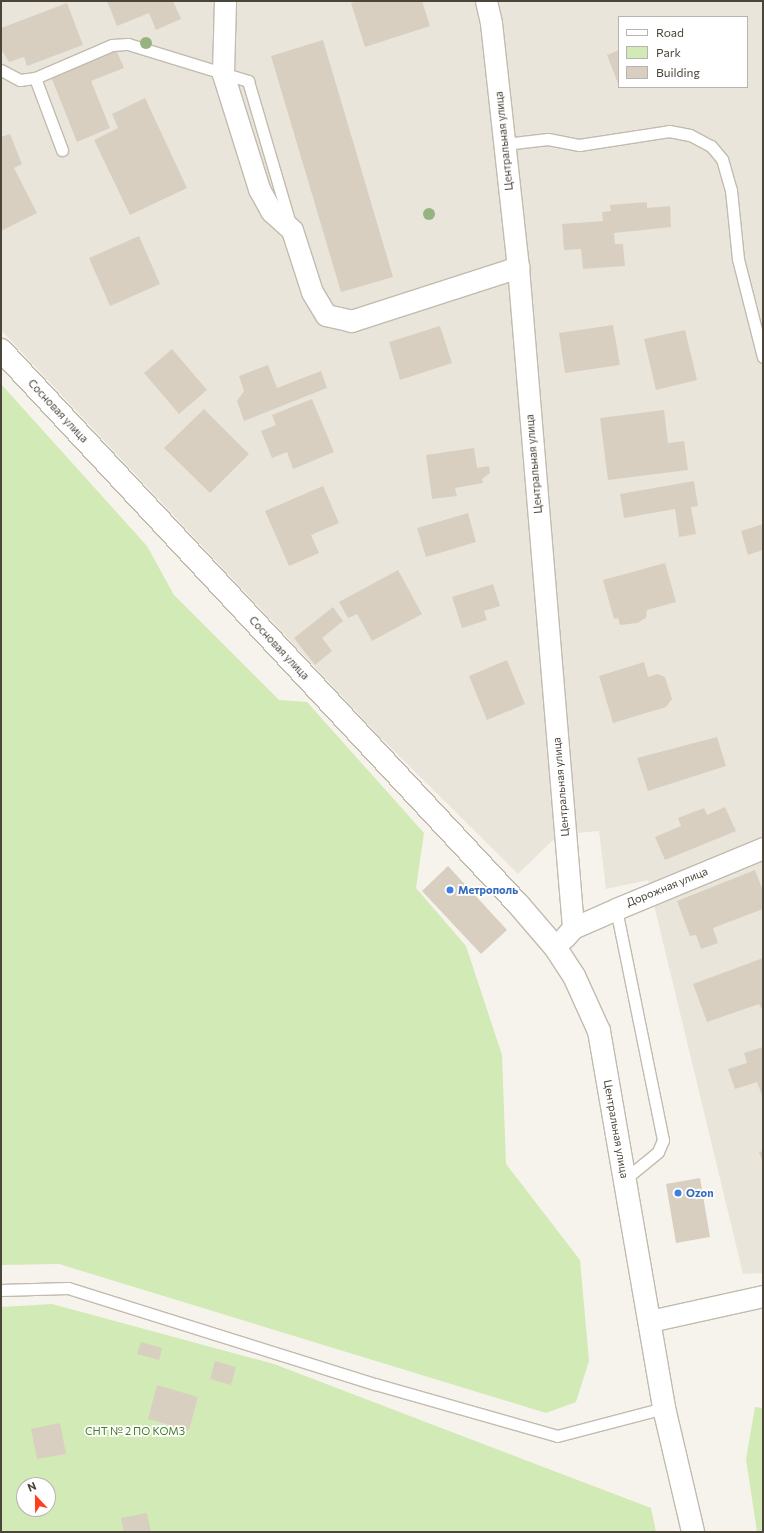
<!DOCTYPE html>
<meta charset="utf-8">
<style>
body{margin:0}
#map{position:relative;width:764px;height:1533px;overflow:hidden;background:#f6f3ec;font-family:Commissioner,sans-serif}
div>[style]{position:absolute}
.residential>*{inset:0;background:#eae5da}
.green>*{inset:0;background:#d2eab5}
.building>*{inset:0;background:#d8cfc1}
.roads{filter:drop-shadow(1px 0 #c2bbae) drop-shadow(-1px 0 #c2bbae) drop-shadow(0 1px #c2bbae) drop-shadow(0 -1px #c2bbae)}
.service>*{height:11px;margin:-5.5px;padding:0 5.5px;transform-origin:5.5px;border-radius:5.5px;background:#fff}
.minor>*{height:21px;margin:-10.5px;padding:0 10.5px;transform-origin:10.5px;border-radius:10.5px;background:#fff}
.tertiary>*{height:22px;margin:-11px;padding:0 11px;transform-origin:11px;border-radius:11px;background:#fff}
.trees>*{width:12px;height:12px;margin:-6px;border-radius:50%;background:#97b381}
.dots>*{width:11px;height:11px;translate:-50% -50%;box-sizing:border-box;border:2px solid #fff;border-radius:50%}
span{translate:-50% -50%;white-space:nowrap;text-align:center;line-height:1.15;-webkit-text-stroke:3.5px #fff;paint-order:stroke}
.street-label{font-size:11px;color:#4b4439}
.shop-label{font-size:11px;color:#366cbe;font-weight:700}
.left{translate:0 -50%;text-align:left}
.park-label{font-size:11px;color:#4a7f2a}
.frame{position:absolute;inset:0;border:2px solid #4b4439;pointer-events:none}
.legend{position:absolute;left:618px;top:16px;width:130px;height:72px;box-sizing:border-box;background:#fff;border:1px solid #b7b4b0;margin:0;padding:5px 7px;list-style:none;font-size:12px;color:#4b4439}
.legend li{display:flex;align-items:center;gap:8px;height:20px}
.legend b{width:20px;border:1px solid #b7b4b0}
.north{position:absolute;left:16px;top:1477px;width:40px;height:40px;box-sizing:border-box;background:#fff;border:1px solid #b7b4b0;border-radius:50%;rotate:338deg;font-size:11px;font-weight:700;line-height:16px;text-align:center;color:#4b4439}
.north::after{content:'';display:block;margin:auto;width:14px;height:18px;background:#fc3f1d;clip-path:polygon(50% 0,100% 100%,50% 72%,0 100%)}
</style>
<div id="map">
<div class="residential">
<i style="clip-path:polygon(evenodd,1px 1px,763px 1px,763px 1273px,743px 1274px,648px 880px,606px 889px,599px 831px,558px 835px,518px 874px,378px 735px,1px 330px,1px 1px,619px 17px,747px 17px,747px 87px,619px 87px,619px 17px)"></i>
</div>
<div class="green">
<i style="clip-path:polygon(1px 384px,147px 546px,174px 595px,279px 700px,307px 702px,424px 833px,416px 888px,466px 946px,502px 1055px,506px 1164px,580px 1260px,589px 1361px,576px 1402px,546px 1413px,59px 1264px,1px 1265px)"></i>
<i style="clip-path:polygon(evenodd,52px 1304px,274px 1364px,651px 1508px,656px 1532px,1px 1532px,1px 1307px,52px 1304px,24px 1485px,48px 1485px,48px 1509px,24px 1509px,24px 1485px)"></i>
<i style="clip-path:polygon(755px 1407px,763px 1408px,763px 1532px,757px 1532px,746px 1459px)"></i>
</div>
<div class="building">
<i style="clip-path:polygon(107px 1px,173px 1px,181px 19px,156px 30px,149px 13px,117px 26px)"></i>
<i style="clip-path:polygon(359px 1px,422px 1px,430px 26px,365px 47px,351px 3px)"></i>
<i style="clip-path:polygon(67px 3px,83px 45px,27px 66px,24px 57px,9px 62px,1px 49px,1px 28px)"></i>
<i style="clip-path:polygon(323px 40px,393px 277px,341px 292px,271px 56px)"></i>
<i style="clip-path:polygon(115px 47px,124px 68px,91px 81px,110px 128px,77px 142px,50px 74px)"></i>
<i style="clip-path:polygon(619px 50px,619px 86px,607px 55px)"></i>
<i style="clip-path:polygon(145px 98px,187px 188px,130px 215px,94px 140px,118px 128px,112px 114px)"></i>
<i style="clip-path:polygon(10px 134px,22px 164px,14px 168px,37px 213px,1px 231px,1px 137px)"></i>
<i style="clip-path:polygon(647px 202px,647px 208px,670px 206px,671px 227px,614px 233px,615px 244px,623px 244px,625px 266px,583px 269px,581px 249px,564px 250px,562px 224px,603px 221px,602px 212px,611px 211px,610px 205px)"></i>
<i style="clip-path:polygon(139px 236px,160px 284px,110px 306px,89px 258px)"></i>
<i style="clip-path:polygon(613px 325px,620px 365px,565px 373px,559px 333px)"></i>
<i style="clip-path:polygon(440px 326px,452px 363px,400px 380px,389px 342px)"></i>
<i style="clip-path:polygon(685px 330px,697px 380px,656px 390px,644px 339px)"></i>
<i style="clip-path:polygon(172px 349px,207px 390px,179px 414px,144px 373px)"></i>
<i style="clip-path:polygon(268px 365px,277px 388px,321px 371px,327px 388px,244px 421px,237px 401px,244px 391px,239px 376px)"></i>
<i style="clip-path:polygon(312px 399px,334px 452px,293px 469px,287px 452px,272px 458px,261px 431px,276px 425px,272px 415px)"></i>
<i style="clip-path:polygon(204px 409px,249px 454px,210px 493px,164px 448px)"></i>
<i style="clip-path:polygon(664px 410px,668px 443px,684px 441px,688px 470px,608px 480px,600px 418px)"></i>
<i style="clip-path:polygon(474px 448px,477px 468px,489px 466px,490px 473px,482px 479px,483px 483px,455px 488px,457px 496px,432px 499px,426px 455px)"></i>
<i style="clip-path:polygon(694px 481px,698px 506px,691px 507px,696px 534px,679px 537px,675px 509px,624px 518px,620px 494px)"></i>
<i style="clip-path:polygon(323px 486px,339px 523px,311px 535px,319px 553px,289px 566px,265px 511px)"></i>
<i style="clip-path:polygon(468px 513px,476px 542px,426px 557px,417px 528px)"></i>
<i style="clip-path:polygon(763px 524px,763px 550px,748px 555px,741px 531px)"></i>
<i style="clip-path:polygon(665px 563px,676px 602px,647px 610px,646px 618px,637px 623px,620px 625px,618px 618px,614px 619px,603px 580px)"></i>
<i style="clip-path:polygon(398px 570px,422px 614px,372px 641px,357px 614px,348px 618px,339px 602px)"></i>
<i style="clip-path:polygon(493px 584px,500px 606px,484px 611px,487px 620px,462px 628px,452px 597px)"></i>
<i style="clip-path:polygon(333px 607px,343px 621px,322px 638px,332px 651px,315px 665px,294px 638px)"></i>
<i style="clip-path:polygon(507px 660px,525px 704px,487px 720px,469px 676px)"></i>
<i style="clip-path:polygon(644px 662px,648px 677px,657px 674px,665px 677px,672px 699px,666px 707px,613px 723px,599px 676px)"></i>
<i style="clip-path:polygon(717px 737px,726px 766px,648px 791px,637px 758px)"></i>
<i style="clip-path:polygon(725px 807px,736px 831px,665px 860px,655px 837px,681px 826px,678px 818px,704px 808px,707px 815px)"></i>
<i style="clip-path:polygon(448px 866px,507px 930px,481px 954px,422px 891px)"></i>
<i style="clip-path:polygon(755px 870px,763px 891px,763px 909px,713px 928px,718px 943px,701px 949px,696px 935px,690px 936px,677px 901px)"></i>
<i style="clip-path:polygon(763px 958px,763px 1011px,759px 1004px,707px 1022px,693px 984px)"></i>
<i style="clip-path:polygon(763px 1047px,763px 1098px,757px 1082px,735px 1089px,728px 1069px,747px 1063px,744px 1053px)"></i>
<i style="clip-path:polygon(763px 1151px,763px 1162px,759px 1152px)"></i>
<i style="clip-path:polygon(700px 1178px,710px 1237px,676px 1243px,666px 1184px)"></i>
<i style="clip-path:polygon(141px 1342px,162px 1348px,159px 1360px,137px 1354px)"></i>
<i style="clip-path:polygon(215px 1361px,236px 1367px,231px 1385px,210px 1379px)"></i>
<i style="clip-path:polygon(157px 1385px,198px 1397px,189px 1430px,148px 1419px)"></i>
<i style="clip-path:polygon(60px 1423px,66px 1454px,37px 1459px,31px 1429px)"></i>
<i style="clip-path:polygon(147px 1513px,151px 1532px,124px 1532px,121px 1518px)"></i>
</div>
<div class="roads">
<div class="service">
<i style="left:1px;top:70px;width:21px;rotate:28deg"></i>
<i style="left:20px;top:80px;width:15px;rotate:-8deg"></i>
<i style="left:35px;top:78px;width:84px;rotate:-23.2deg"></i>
<i style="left:112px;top:45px;width:16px;rotate:-4deg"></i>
<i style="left:128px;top:44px;width:126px;rotate:17.1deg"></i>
<i style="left:248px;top:81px;width:149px;rotate:73.6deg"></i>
<i style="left:35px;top:78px;width:77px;rotate:69.4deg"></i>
<i style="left:505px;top:144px;width:43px;rotate:-6.6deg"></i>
<i style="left:548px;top:139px;width:32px;rotate:11deg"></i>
<i style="left:579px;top:145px;width:91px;rotate:-8.8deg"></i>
<i style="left:669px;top:131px;width:21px;rotate:11deg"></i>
<i style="left:690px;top:135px;width:24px;rotate:28deg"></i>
<i style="left:711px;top:146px;width:17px;rotate:50deg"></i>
<i style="left:722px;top:159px;width:32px;rotate:74deg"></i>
<i style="left:731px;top:190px;width:69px;rotate:84.2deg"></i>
<i style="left:738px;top:259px;width:101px;rotate:75.7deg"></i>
<i style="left:616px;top:909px;width:236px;rotate:78.5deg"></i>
<i style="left:663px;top:1140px;width:13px;rotate:113deg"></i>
<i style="left:658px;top:1152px;width:43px;rotate:140.7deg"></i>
<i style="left:1px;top:1290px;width:67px;rotate:-1.7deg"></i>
<i style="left:68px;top:1288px;width:322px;rotate:17.4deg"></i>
<i style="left:375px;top:1384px;width:189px;rotate:15.9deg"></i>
<i style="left:557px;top:1436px;width:111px;rotate:-14.7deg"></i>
</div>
<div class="minor">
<i style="left:225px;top:1px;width:73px;rotate:91.6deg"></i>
<i style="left:223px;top:74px;width:121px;rotate:72.6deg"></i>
<i style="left:259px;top:189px;width:25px;rotate:61deg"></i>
<i style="left:271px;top:211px;width:28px;rotate:42deg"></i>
<i style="left:292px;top:230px;width:65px;rotate:72.1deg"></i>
<i style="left:312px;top:292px;width:27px;rotate:59deg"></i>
<i style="left:326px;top:315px;width:26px;rotate:13deg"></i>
<i style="left:351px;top:321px;width:176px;rotate:-17.9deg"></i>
<i style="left:486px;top:1px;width:23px;rotate:77deg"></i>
<i style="left:491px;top:23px;width:245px;rotate:83.7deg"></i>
<i style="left:518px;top:267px;width:663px;rotate:85.24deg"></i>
<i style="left:564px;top:938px;width:13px;rotate:-48deg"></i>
<i style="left:573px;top:928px;width:47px;rotate:-23.8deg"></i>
<i style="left:616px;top:909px;width:159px;rotate:-22.5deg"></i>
<i style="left:650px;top:1321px;width:116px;rotate:-12.5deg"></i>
</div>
<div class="tertiary">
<i style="left:1px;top:350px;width:758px;rotate:46.98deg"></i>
<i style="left:518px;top:904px;width:57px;rotate:49.3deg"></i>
<i style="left:555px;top:947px;width:35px;rotate:57deg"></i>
<i style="left:574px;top:976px;width:60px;rotate:65.6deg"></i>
<i style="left:599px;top:1031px;width:383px;rotate:80.2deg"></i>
<i style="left:664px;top:1408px;width:127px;rotate:76.8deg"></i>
</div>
</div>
<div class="trees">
<i style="left:146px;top:43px"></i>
<i style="left:429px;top:214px"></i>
</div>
<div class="dots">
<i style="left:450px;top:890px;background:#3f7fe0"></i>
<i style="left:678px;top:1193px;background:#3f7fe0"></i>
</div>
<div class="street-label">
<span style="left:504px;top:141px;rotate:-96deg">Центральная улица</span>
<span style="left:58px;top:411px;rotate:47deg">Сосновая улица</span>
<span style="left:534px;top:464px;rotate:-95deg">Центральная улица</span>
<span style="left:279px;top:648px;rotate:47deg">Сосновая улица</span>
<span style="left:561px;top:787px;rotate:-95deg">Центральная улица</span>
<span style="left:667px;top:887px;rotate:-22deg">Дорожная улица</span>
<span style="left:616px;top:1129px;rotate:80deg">Центральная улица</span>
</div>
<div class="shop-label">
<span class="left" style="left:458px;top:890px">Метрополь</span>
<span class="left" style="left:686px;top:1193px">Ozon</span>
</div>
<div class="park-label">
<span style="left:135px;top:1431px">СНТ № 2 ПО КОМЗ</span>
</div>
<div class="frame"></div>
<ul class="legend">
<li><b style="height:5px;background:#fff"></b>Road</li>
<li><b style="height:11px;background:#d2eab5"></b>Park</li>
<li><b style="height:11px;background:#d8cfc1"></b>Building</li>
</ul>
<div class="north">N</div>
</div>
